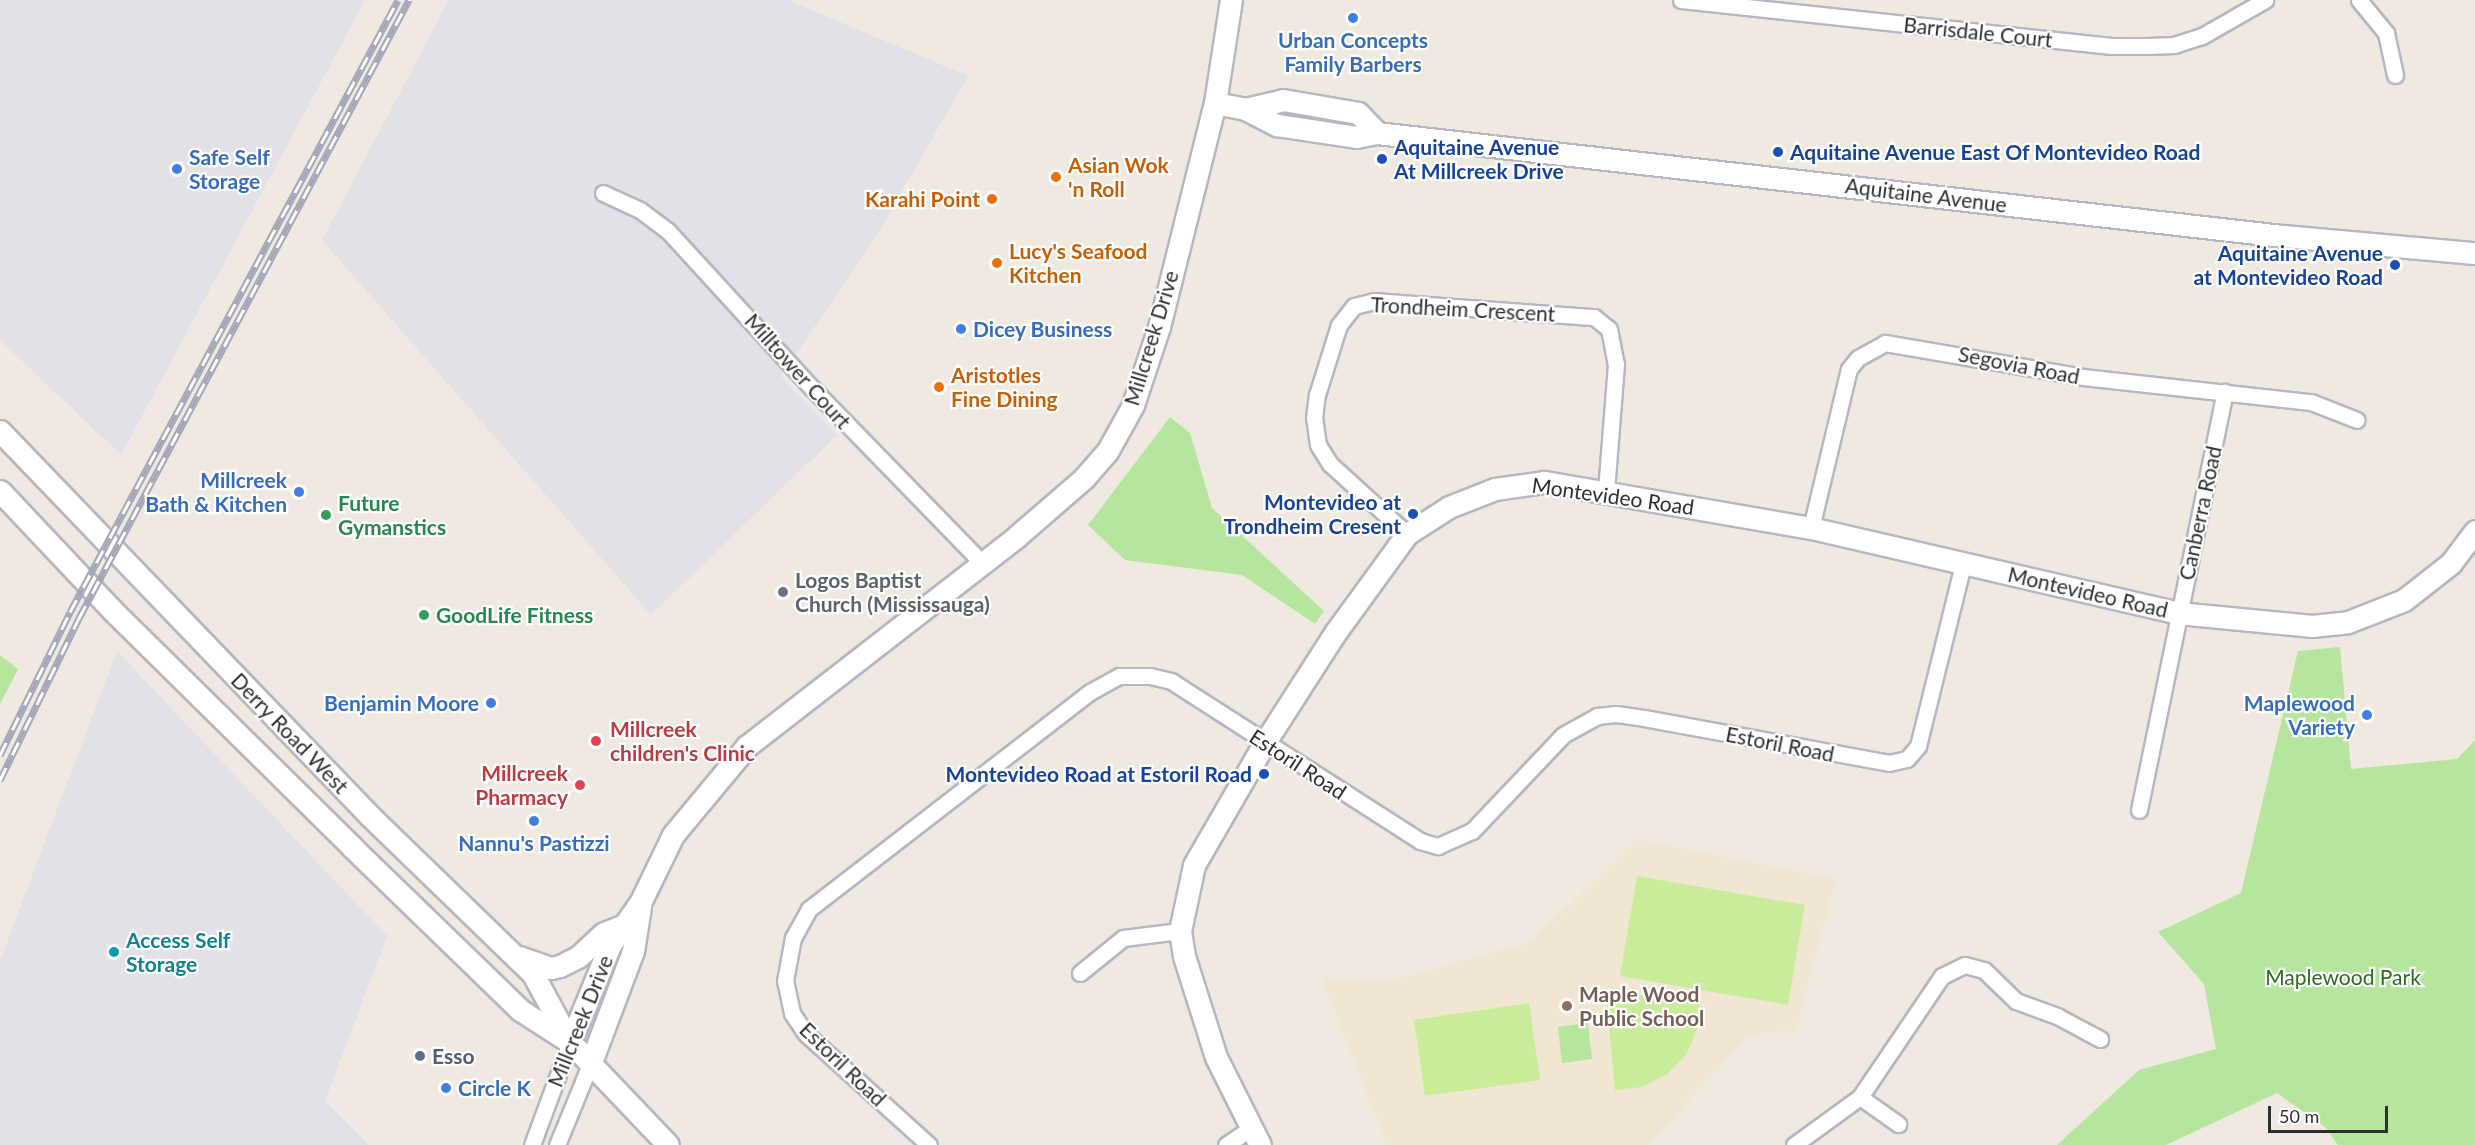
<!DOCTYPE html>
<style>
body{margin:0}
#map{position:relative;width:2475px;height:1145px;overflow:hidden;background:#efe9e1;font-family:Lato,sans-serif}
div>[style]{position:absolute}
.industrial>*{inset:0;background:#e3e1e8}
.education>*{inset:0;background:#f0e6d1}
.green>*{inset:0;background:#b6e59e}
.pitch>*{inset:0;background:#c9ec9a}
.roads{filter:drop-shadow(2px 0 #b4b7c1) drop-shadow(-2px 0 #b4b7c1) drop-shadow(0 2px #b4b7c1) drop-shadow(0 -2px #b4b7c1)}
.street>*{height:15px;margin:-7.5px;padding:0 7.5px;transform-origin:7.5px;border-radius:7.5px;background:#fff}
.secondary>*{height:21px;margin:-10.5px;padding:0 10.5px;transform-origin:10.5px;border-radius:10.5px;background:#fff}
.rail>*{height:7px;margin-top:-3.5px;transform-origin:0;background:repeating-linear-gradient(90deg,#fff 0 14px,#a3a6b8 0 28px);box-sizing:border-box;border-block:2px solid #a3a6b8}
.dots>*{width:16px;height:16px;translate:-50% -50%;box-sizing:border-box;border:3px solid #fff;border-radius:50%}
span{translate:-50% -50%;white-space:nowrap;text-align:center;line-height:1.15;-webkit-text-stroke:4.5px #fff;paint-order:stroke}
.street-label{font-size:21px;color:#2e2e2e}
.shop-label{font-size:21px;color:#366cbe;font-weight:700}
.left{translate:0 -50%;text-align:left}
.right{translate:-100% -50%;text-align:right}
.transit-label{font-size:21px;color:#164399;font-weight:700}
.food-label{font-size:21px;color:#c56008;font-weight:700}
.leisure-label{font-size:21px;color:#27864d;font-weight:700}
.worship-label{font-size:21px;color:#5b616d;font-weight:700}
.health-label{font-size:21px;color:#be3a42;font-weight:700}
.culture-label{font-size:21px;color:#0d838f;font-weight:700}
.park-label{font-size:21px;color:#2c6e1b}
.education-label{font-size:21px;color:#785e54;font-weight:700}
.service-label{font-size:21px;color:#4e5e75;font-weight:700}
.scale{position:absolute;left:2268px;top:1106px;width:120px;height:27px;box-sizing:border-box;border:3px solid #2e2e2e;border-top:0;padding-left:8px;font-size:18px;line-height:21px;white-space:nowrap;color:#2e2e2e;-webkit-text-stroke:4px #fff;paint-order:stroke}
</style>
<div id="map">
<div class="industrial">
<i style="clip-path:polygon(0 0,365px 0,121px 455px,0 340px)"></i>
<i style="clip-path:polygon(449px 0,788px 0,968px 76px,875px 238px,781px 376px,837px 435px,651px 615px,322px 240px)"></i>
<i style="clip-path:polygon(117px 651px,387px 936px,325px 1101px,369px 1145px,0 1145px,0 961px)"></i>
</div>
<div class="education">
<i style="clip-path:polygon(1637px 839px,1836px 879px,1796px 1030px,1748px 1035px,1649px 1145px,1387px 1145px,1322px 979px,1385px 982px,1531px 942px)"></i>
</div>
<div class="green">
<i style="clip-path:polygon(1170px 417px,1190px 433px,1212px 508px,1324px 611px,1315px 624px,1242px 575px,1125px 560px,1088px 525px)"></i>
<i style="clip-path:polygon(2340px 647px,2351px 769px,2457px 759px,2475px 740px,2475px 1145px,2338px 1145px,2326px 1128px,2277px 1093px,2166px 1145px,2057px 1145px,2139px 1070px,2216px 1049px,2204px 984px,2158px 932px,2241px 893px,2298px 651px)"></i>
<i style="clip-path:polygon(0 655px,18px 669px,0 704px)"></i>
<i style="clip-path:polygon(1588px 1023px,1592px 1059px,1562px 1063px,1558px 1027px)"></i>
</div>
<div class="pitch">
<i style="clip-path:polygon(1637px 876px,1805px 905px,1788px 1005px,1620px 976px)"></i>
<i style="clip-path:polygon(1619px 993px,1700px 1002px,1697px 1030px,1686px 1055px,1667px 1074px,1642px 1087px,1615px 1090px,1607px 1004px)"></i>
<i style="clip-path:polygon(1529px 1003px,1540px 1080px,1425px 1096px,1414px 1020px)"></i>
</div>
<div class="roads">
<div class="street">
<i style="left:1681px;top:0;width:433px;rotate:6.1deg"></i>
<i style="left:2112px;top:46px;width:36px"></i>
<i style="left:2148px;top:46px;width:26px;rotate:-2deg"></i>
<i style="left:2174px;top:45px;width:29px;rotate:-18deg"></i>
<i style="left:2202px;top:36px;width:73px;rotate:-29.7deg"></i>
<i style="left:2359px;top:0;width:43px;rotate:50.7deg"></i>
<i style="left:2386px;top:33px;width:43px;rotate:77.9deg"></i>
<i style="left:603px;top:193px;width:41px;rotate:24.7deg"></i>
<i style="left:640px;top:210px;width:35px;rotate:37deg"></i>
<i style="left:668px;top:231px;width:213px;rotate:47.5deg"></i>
<i style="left:812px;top:388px;width:244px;rotate:45.8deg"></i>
<i style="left:1811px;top:528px;width:163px;rotate:-76.6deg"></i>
<i style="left:1849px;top:369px;width:14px;rotate:-51deg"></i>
<i style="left:1858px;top:358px;width:31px;rotate:-29deg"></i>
<i style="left:1885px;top:343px;width:201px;rotate:9.7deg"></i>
<i style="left:2083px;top:377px;width:229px;rotate:6.3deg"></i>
<i style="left:2311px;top:402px;width:49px;rotate:21.4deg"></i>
<i style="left:1407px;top:534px;width:104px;rotate:-137.7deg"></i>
<i style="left:1330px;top:464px;width:22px;rotate:-122deg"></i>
<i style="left:1318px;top:445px;width:27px;rotate:-98deg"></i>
<i style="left:1314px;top:418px;width:23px;rotate:-83deg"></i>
<i style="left:1317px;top:395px;width:73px;rotate:-72.6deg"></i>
<i style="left:1339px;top:325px;width:24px;rotate:-52deg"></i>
<i style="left:1354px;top:306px;width:21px;rotate:-14deg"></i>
<i style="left:1374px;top:301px;width:221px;rotate:4.2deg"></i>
<i style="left:1594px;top:317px;width:19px;rotate:39deg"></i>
<i style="left:1609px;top:329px;width:36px;rotate:79deg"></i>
<i style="left:1616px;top:364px;width:126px;rotate:94.5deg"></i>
<i style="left:2139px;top:810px;width:427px;rotate:-78.4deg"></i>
<i style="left:1080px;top:973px;width:55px;rotate:-39.1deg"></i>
<i style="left:1123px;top:938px;width:57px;rotate:-7deg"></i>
<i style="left:1860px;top:1097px;width:47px;rotate:35.4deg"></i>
<i style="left:532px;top:1145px;width:110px;rotate:-69.7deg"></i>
<i style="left:557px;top:1145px;width:90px;rotate:-67.7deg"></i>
<i style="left:929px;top:1145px;width:166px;rotate:-137.9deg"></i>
<i style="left:806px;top:1034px;width:25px;rotate:-124deg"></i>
<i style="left:792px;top:1013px;width:33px;rotate:-102deg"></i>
<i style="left:785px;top:981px;width:44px;rotate:-79.5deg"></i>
<i style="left:793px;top:938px;width:33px;rotate:-61deg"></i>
<i style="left:809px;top:909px;width:355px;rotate:-37.7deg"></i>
<i style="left:1090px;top:692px;width:33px;rotate:-29deg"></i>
<i style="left:1119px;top:676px;width:31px"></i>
<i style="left:1150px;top:676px;width:22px;rotate:13deg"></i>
<i style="left:1171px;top:681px;width:296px;rotate:32.7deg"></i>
<i style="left:1420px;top:841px;width:19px;rotate:16deg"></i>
<i style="left:1438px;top:846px;width:37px;rotate:-24deg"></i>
<i style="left:1472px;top:831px;width:132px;rotate:-46.5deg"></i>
<i style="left:1563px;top:735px;width:39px;rotate:-29deg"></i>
<i style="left:1597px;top:716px;width:19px;rotate:-6deg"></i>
<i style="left:1616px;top:714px;width:28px;rotate:8deg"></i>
<i style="left:1644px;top:718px;width:249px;rotate:10.4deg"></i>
<i style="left:1889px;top:763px;width:18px;rotate:-13deg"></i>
<i style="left:1907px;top:759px;width:17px;rotate:-50deg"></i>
<i style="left:1918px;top:746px;width:187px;rotate:-76.1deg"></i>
<i style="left:1226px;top:1145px;width:29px;rotate:-34deg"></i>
<i style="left:1794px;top:1145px;width:82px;rotate:-36deg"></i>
<i style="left:1860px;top:1097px;width:146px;rotate:-55.9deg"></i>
<i style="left:1942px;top:976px;width:25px;rotate:-26deg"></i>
<i style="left:1965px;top:965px;width:20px;rotate:15deg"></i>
<i style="left:1984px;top:970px;width:45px;rotate:44.1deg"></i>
<i style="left:2016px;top:1001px;width:44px;rotate:20.1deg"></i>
<i style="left:2057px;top:1016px;width:49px;rotate:28.1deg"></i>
</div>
<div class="secondary">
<i style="left:1215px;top:103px;width:31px;rotate:11deg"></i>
<i style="left:1245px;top:109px;width:36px;rotate:27deg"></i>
<i style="left:1277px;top:125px;width:80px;rotate:8.6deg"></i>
<i style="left:1356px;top:137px;width:21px;rotate:-11deg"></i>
<i style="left:1377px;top:133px;width:912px;rotate:6.49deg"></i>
<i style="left:2283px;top:236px;width:193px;rotate:5.1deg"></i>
<i style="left:1245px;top:109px;width:39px;rotate:-13deg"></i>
<i style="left:1283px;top:100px;width:76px;rotate:9.8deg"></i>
<i style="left:1358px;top:113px;width:28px;rotate:46deg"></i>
<i style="left:0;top:431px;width:534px;rotate:46.14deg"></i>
<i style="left:370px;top:816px;width:227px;rotate:44.1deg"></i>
<i style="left:533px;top:974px;width:74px;rotate:61.7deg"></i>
<i style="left:0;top:491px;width:163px;rotate:46.7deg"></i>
<i style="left:112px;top:610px;width:337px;rotate:44.6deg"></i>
<i style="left:352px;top:847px;width:234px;rotate:44.1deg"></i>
<i style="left:520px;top:1010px;width:59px;rotate:32.6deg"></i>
<i style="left:570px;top:1042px;width:142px;rotate:46.4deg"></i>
<i style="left:519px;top:957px;width:34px;rotate:19deg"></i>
<i style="left:551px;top:968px;width:9px;rotate:-13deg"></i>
<i style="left:560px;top:966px;width:20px;rotate:-27deg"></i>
<i style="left:578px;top:957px;width:35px;rotate:-43deg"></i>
<i style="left:604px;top:933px;width:17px;rotate:-21deg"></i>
<i style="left:570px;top:1042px;width:105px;rotate:-67.6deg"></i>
<i style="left:610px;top:945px;width:52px;rotate:-54.5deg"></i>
<i style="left:640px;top:903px;width:76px;rotate:-64.1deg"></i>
<i style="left:673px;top:835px;width:116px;rotate:-50.3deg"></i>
<i style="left:747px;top:746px;width:341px;rotate:-37.8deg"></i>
<i style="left:1016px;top:537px;width:90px;rotate:-40.9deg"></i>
<i style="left:1084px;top:478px;width:35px;rotate:-49deg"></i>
<i style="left:1107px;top:452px;width:54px;rotate:-61deg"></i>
<i style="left:1133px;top:405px;width:82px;rotate:-71.6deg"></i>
<i style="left:1159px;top:327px;width:231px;rotate:-76deg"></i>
<i style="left:1215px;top:103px;width:104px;rotate:-81.2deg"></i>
<i style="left:591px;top:1062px;width:119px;rotate:-69.3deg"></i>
<i style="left:633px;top:951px;width:45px;rotate:-81deg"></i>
<i style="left:1260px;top:1145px;width:98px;rotate:-116.6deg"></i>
<i style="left:1216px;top:1057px;width:106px;rotate:-107.6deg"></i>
<i style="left:1184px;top:956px;width:25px;rotate:-99deg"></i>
<i style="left:1180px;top:931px;width:67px;rotate:-78deg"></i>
<i style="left:1194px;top:865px;width:142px;rotate:-60deg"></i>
<i style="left:1265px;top:742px;width:130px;rotate:-57.3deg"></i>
<i style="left:1335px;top:633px;width:122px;rotate:-54deg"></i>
<i style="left:1407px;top:534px;width:50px;rotate:-32.7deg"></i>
<i style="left:1449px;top:507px;width:49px;rotate:-21.4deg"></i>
<i style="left:1495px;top:489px;width:49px;rotate:-8.1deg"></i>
<i style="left:1544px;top:482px;width:271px;rotate:9.8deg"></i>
<i style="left:1811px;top:528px;width:377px;rotate:13deg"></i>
<i style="left:2178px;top:613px;width:135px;rotate:5.5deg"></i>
<i style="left:2312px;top:626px;width:36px;rotate:-6deg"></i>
<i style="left:2348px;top:622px;width:60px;rotate:-21.4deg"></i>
<i style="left:2404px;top:600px;width:60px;rotate:-38.2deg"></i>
<i style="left:2451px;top:563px;width:40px;rotate:-53deg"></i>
</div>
</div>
<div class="rail">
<i style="left:0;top:755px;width:159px;rotate:-63.9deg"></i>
<i style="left:70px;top:612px;width:694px;rotate:-61.81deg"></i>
<i style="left:0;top:780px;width:180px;rotate:-64deg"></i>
<i style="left:79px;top:618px;width:701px;rotate:-61.9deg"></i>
</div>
<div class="dots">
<i style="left:1353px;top:18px;background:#3f7fe0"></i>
<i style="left:1778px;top:152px;background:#1a4fb4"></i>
<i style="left:1382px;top:159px;background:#1a4fb4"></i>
<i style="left:177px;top:169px;background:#3f7fe0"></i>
<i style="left:1056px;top:177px;background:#e8710a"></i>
<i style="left:992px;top:199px;background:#e8710a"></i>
<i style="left:997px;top:263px;background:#e8710a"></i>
<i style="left:2395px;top:265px;background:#1a4fb4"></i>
<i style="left:961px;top:329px;background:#3f7fe0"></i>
<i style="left:939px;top:387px;background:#e8710a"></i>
<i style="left:299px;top:492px;background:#3f7fe0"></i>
<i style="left:1413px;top:514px;background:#1a4fb4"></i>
<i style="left:326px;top:515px;background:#2e9e5b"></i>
<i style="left:783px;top:592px;background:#6b7280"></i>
<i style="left:424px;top:615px;background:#2e9e5b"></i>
<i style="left:491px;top:703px;background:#3f7fe0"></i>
<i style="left:2367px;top:715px;background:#3f7fe0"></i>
<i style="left:596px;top:741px;background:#e0444e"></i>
<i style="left:1264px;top:774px;background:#1a4fb4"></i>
<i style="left:580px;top:785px;background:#e0444e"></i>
<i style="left:534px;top:821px;background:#3f7fe0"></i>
<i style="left:114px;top:952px;background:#0f9aa8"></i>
<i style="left:1567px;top:1006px;background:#8d6e63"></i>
<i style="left:420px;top:1056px;background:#5c6f8a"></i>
<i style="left:446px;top:1088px;background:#3f7fe0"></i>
</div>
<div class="street-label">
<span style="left:1978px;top:32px;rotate:6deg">Barrisdale Court</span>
<span style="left:1926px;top:195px;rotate:7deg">Aquitaine Avenue</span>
<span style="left:1463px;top:309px;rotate:3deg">Trondheim Crescent</span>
<span style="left:1151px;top:338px;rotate:-73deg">Millcreek Drive</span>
<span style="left:2019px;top:365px;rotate:11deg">Segovia Road</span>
<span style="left:798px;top:371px;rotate:48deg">Milltower Court</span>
<span style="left:1613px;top:496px;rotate:8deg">Montevideo Road</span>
<span style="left:2200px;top:513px;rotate:-78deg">Canberra Road</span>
<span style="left:2088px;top:592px;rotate:13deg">Montevideo Road</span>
<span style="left:290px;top:733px;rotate:46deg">Derry Road West</span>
<span style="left:1780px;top:744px;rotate:11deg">Estoril Road</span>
<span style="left:1298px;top:764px;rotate:33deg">Estoril Road</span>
<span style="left:580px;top:1021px;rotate:-68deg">Millcreek Drive</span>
<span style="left:843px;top:1064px;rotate:44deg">Estoril Road</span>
</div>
<div class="shop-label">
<span style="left:1353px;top:52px">Urban Concepts<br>Family Barbers</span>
<span class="left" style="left:189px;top:169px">Safe Self<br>Storage</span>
<span class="left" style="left:973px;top:329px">Dicey Business</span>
<span class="right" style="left:287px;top:492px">Millcreek<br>Bath &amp; Kitchen</span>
<span class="right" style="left:479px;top:703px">Benjamin Moore</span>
<span class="right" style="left:2355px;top:715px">Maplewood<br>Variety</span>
<span style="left:534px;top:843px">Nannu's Pastizzi</span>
<span class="left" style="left:458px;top:1088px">Circle K</span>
</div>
<div class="transit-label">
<span class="left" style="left:1394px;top:159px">Aquitaine Avenue<br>At Millcreek Drive</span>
<span class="left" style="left:1790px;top:152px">Aquitaine Avenue East Of Montevideo Road</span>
<span class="right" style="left:2383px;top:265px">Aquitaine Avenue<br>at Montevideo Road</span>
<span class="right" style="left:1401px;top:514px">Montevideo at<br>Trondheim Cresent</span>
<span class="right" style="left:1252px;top:774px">Montevideo Road at Estoril Road</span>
</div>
<div class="food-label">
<span class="left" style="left:1068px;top:177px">Asian Wok<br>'n Roll</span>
<span class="right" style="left:980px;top:199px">Karahi Point</span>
<span class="left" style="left:1009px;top:263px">Lucy's Seafood<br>Kitchen</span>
<span class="left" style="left:951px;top:387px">Aristotles<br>Fine Dining</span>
</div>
<div class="leisure-label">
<span class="left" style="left:338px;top:515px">Future<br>Gymanstics</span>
<span class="left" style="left:436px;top:615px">GoodLife Fitness</span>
</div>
<div class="worship-label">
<span class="left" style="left:795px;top:592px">Logos Baptist<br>Church (Mississauga)</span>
</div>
<div class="health-label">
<span class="left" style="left:610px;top:741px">Millcreek<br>children's Clinic</span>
<span class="right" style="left:568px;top:785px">Millcreek<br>Pharmacy</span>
</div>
<div class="culture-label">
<span class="left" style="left:126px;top:952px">Access Self<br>Storage</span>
</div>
<div class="park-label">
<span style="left:2343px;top:977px">Maplewood Park</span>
</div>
<div class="education-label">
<span class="left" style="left:1579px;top:1006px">Maple Wood<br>Public School</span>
</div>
<div class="service-label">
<span class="left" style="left:432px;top:1056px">Esso</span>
</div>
<div class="scale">50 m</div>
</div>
